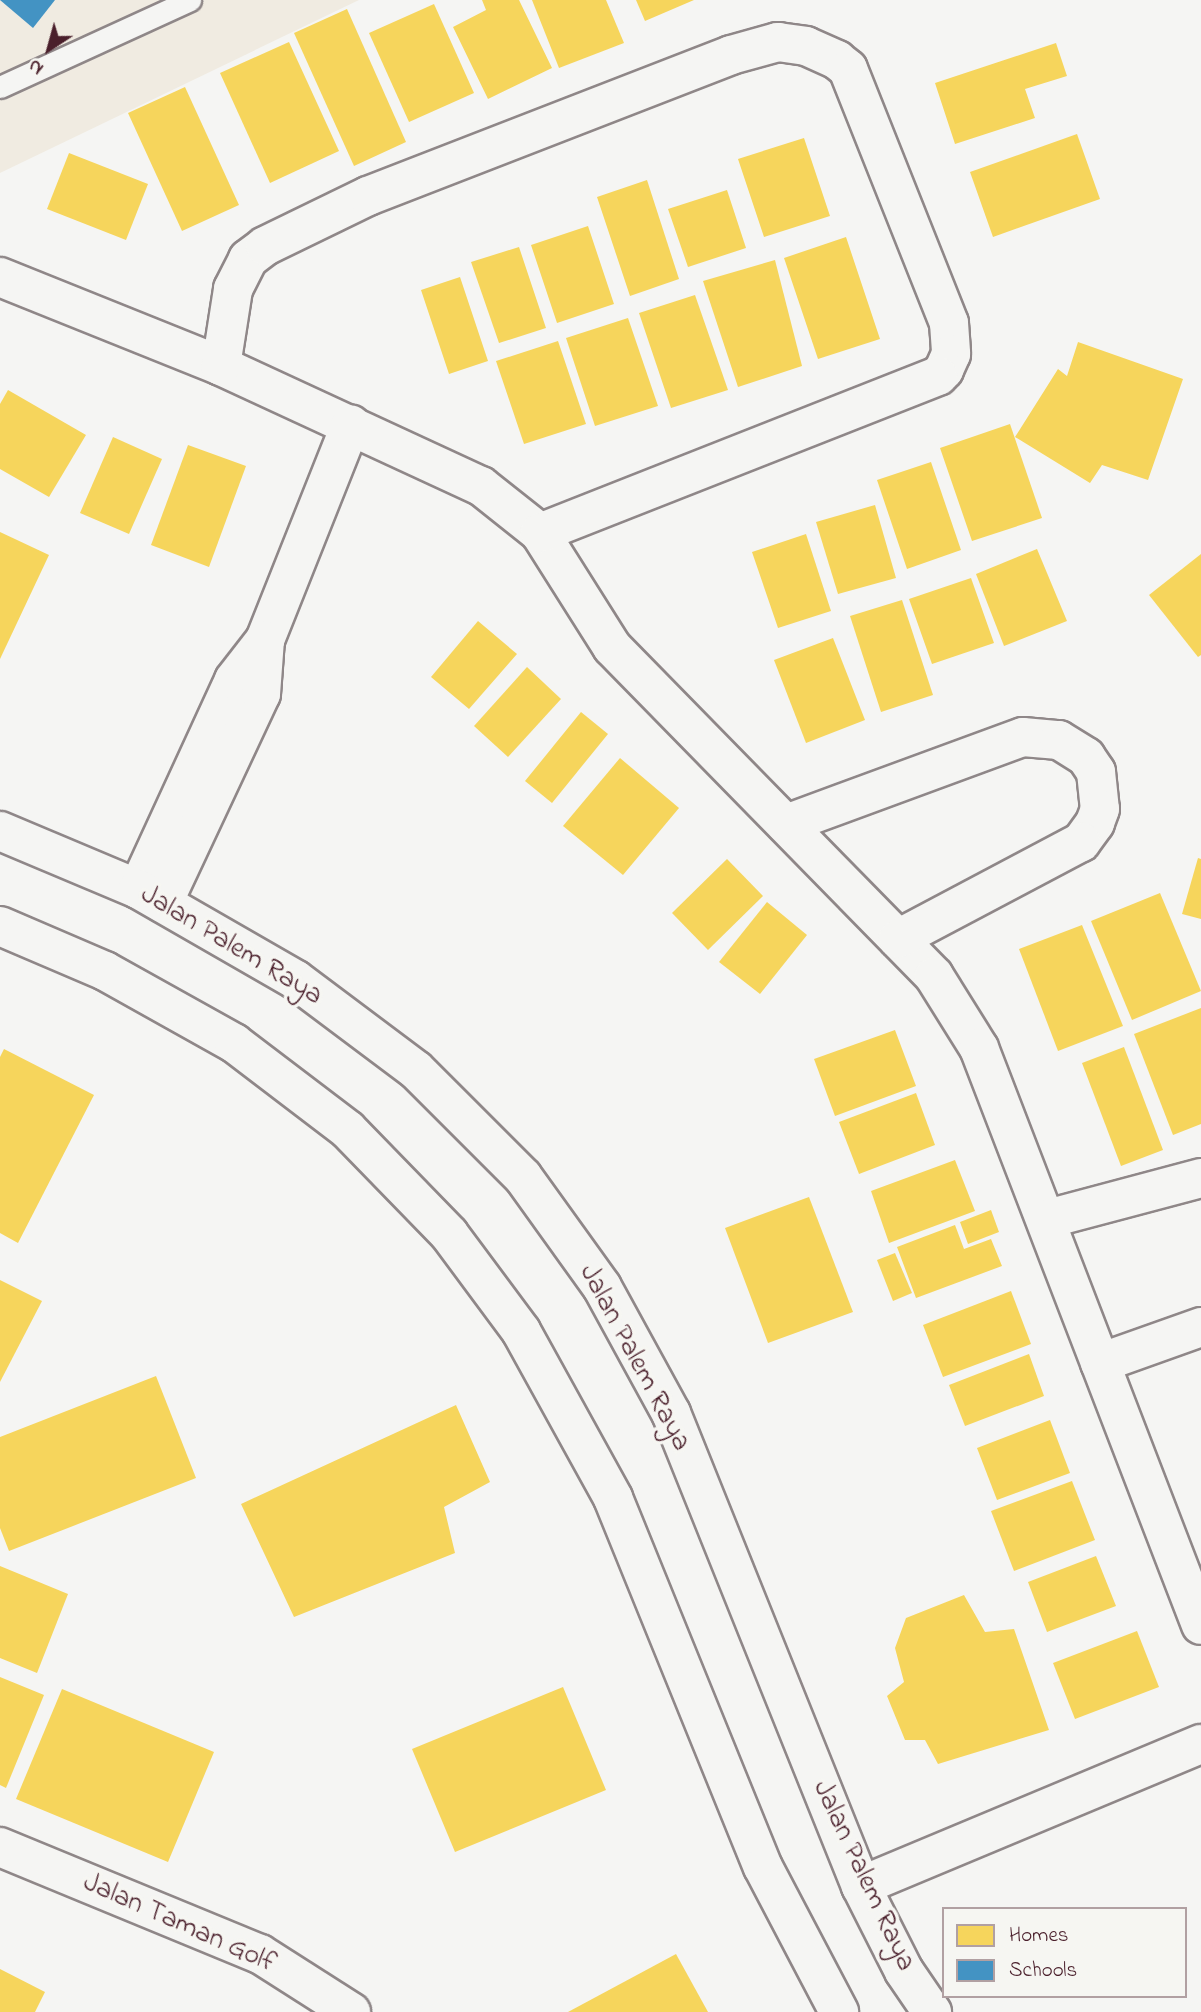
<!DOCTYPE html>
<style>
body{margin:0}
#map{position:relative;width:1201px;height:2012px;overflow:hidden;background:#f5f5f3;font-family:"Indie Flower",sans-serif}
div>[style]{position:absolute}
.built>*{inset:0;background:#f0ebe1}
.homes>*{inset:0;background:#f6d55c}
.schools>*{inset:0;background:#4393c3}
.roads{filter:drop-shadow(2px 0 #8f8788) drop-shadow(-2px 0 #8f8788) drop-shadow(0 2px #8f8788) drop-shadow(0 -2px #8f8788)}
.service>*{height:21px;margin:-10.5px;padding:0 10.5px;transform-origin:10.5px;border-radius:10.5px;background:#f5f5f3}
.minor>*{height:38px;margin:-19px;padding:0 19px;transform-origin:19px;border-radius:19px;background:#f5f5f3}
.tertiary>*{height:38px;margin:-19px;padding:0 19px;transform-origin:19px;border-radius:19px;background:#f5f5f3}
span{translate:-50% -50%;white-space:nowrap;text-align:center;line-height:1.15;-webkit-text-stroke:7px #f6f6f2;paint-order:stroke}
.street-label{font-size:28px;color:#4a1f2b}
.legend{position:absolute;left:942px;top:1907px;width:245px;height:91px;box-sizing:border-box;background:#f6f6f2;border:2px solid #b1a0a2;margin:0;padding:9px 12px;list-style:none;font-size:21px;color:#4a1f2b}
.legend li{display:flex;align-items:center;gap:14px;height:35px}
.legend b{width:35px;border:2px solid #b1a0a2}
.north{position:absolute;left:14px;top:14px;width:70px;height:70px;-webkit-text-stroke:5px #f6f6f2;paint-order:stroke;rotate:216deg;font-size:19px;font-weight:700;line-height:28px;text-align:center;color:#4a1f2b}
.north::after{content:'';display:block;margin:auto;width:24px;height:32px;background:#4a1f2b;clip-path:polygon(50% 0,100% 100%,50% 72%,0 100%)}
</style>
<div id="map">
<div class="built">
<i style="clip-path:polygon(0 0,359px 0,0 173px)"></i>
</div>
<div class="homes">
<i style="clip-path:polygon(482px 0,519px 0,552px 68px,488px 99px,453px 27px,486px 10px)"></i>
<i style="clip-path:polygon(532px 0,606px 0,624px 43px,559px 68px)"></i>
<i style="clip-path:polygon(636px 0,694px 0,645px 21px)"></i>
<i style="clip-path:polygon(434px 4px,474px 93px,409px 122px,369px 33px)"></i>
<i style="clip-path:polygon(347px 9px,406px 142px,354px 166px,294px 33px)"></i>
<i style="clip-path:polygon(289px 42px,339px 151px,270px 183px,220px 73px)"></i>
<i style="clip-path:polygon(1056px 43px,1067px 76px,1025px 89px,1035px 118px,955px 144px,935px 83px)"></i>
<i style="clip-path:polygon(185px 87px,239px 205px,182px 231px,128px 113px)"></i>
<i style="clip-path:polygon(1077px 134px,1100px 199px,993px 237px,970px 172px)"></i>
<i style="clip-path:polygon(804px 138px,830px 216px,764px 237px,738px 159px)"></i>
<i style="clip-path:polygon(69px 153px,148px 184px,126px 240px,47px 209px)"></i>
<i style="clip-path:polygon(647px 180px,679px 279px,630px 296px,597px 197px)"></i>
<i style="clip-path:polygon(727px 190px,746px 248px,688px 267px,668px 209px)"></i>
<i style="clip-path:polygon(588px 226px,614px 304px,557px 323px,531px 245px)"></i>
<i style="clip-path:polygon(846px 237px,880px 339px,818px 359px,784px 258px)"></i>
<i style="clip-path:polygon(519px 247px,546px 328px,499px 343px,471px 262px)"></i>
<i style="clip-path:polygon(775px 260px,802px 366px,738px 387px,703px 281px)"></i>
<i style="clip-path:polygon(460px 277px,488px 361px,449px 374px,421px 290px)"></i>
<i style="clip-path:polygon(695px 295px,728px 390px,671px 408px,639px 313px)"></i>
<i style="clip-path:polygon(628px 318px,658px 406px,595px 426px,566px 338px)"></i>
<i style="clip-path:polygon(558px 341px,586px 424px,524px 444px,496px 361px)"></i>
<i style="clip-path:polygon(1078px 342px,1183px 379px,1148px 480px,1102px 465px,1090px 483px,1015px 437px,1058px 369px,1067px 376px)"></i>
<i style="clip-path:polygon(8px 390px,86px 435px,49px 497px,0 469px,0 404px)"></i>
<i style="clip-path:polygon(1010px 424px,1042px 518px,972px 541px,940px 448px)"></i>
<i style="clip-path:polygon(113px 437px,162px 459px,129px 534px,80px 513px)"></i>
<i style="clip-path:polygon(188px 445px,246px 466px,209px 567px,151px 545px)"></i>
<i style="clip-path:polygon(931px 462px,961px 550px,907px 569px,877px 480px)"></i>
<i style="clip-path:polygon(875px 505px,896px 578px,838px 594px,816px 522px)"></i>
<i style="clip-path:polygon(0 532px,49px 555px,0 659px)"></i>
<i style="clip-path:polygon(806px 534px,831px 611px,778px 628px,752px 552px)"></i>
<i style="clip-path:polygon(1037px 549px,1067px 621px,1004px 646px,976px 574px)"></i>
<i style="clip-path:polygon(1201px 554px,1201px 655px,1198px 657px,1149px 595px)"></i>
<i style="clip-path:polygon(971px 578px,994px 643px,932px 664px,909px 599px)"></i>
<i style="clip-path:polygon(902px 600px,933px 695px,881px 712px,850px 616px)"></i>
<i style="clip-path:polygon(478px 621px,517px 654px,469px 709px,431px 677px)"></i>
<i style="clip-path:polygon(833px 638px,865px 720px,806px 743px,774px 660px)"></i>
<i style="clip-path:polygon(527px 667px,561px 699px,508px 757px,474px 726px)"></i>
<i style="clip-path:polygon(581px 712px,608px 734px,552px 803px,525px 781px)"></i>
<i style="clip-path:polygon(620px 758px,679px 808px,623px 875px,563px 826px)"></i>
<i style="clip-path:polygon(1198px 858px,1201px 859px,1201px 919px,1182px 914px)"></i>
<i style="clip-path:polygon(727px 859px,763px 896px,708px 950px,672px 913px)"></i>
<i style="clip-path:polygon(1160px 893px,1201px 991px,1132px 1020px,1091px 921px)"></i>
<i style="clip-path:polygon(767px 902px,807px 935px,760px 994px,719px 962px)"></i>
<i style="clip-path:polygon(1082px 925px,1123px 1026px,1058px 1051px,1019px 949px)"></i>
<i style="clip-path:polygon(1201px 1008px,1201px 1124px,1173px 1135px,1134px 1034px)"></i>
<i style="clip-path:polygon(895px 1030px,916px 1086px,835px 1116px,814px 1059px)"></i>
<i style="clip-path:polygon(1124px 1047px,1163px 1150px,1121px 1166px,1082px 1063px)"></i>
<i style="clip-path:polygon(4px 1049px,94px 1095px,18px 1243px,0 1233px,0 1057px)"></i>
<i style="clip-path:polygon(916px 1093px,935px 1145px,859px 1174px,839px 1122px)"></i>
<i style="clip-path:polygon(955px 1160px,975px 1211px,889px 1243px,871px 1191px)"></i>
<i style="clip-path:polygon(809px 1197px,853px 1312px,768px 1343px,725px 1228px)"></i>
<i style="clip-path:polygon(991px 1210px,999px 1232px,968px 1244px,960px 1222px)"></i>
<i style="clip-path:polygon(955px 1225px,964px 1249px,991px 1239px,1002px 1266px,916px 1298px,897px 1247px)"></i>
<i style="clip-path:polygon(895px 1253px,912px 1293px,893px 1301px,877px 1260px)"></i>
<i style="clip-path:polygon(0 1280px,42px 1301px,0 1382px)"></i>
<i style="clip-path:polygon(1011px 1291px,1031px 1344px,943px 1377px,923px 1325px)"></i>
<i style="clip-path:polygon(1029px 1354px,1044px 1396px,965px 1426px,949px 1385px)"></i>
<i style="clip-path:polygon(156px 1376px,196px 1478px,9px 1551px,0 1528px,0 1437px)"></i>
<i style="clip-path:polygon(456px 1405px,490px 1482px,444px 1507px,455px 1553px,294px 1617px,241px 1504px)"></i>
<i style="clip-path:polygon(1050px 1420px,1070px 1473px,997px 1500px,977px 1448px)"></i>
<i style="clip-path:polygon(1072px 1481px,1095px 1540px,1014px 1571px,991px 1511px)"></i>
<i style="clip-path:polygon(1096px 1556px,1116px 1606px,1047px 1632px,1028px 1582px)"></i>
<i style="clip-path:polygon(0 1566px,68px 1594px,37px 1673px,0 1658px)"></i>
<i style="clip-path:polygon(964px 1595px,985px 1632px,1014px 1629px,1049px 1730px,938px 1764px,925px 1740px,905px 1740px,887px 1696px,904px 1682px,895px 1648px,906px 1618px)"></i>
<i style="clip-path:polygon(1137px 1631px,1159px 1687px,1075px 1719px,1053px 1663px)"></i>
<i style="clip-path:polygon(0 1677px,44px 1695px,6px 1788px,0 1785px)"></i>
<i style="clip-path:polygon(563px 1687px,606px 1790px,455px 1852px,412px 1749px)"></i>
<i style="clip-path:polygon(62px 1689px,214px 1752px,168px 1862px,16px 1799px)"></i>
<i style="clip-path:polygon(676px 1954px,708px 2012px,568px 2012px)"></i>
<i style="clip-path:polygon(0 1969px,45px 1992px,35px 2012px,0 2012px)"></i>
</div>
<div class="schools">
<i style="clip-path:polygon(0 0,55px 0,33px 28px)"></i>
</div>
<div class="roads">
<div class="service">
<i style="left:0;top:87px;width:209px;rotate:-24.6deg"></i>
</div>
<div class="minor">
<i style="left:0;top:277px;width:238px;rotate:21.9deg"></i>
<i style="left:221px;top:366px;width:286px;rotate:24.8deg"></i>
<i style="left:481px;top:486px;width:75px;rotate:38.5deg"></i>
<i style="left:540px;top:533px;width:135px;rotate:57.7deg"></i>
<i style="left:612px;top:647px;width:460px;rotate:45.6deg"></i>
<i style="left:934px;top:976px;width:85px;rotate:58deg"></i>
<i style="left:979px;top:1048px;width:618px;rotate:68.96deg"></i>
<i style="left:221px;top:366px;width:78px;rotate:-81.1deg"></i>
<i style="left:233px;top:289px;width:34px;rotate:-63deg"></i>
<i style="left:248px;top:259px;width:21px;rotate:-37deg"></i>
<i style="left:265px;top:246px;width:114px;rotate:-25.9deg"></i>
<i style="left:368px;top:196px;width:389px;rotate:-21.2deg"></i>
<i style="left:731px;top:55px;width:49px;rotate:-15.5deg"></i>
<i style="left:778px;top:42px;width:28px;rotate:8deg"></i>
<i style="left:806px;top:46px;width:34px;rotate:24deg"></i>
<i style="left:837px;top:60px;width:14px;rotate:39deg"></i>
<i style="left:848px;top:69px;width:273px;rotate:68.3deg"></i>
<i style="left:949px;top:323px;width:31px;rotate:86deg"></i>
<i style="left:951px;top:354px;width:17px;rotate:114deg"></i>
<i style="left:944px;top:370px;width:8px;rotate:135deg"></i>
<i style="left:938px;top:376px;width:428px;rotate:158.5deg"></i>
<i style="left:786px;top:824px;width:252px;rotate:-20.2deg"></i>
<i style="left:1023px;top:737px;width:36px;rotate:5deg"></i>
<i style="left:1059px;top:740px;width:32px;rotate:32deg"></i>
<i style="left:1086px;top:757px;width:18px;rotate:56deg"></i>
<i style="left:1096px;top:772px;width:37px;rotate:84deg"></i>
<i style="left:1100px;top:809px;width:15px;rotate:110deg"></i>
<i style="left:1095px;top:823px;width:24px;rotate:126deg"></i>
<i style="left:1081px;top:842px;width:207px;rotate:152.1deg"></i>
<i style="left:138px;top:889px;width:230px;rotate:-65.3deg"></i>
<i style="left:234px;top:680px;width:51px;rotate:-52.2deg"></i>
<i style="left:265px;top:640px;width:232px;rotate:-68.3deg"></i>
<i style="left:163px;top:903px;width:231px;rotate:-64.9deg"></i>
<i style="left:261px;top:694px;width:54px;rotate:-85.8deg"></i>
<i style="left:1047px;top:1219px;width:159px;rotate:-14.9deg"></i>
<i style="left:1100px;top:1363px;width:107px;rotate:-19.6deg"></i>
<i style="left:0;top:1847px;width:281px;rotate:22.4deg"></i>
<i style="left:260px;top:1954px;width:108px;rotate:32.5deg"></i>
<i style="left:861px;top:1886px;width:368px;rotate:-22.7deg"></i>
</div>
<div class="tertiary">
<i style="left:0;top:831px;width:150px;rotate:22.8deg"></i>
<i style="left:138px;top:889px;width:182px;rotate:29.9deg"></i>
<i style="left:296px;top:980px;width:150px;rotate:36.9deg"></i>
<i style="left:416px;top:1070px;width:151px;rotate:45deg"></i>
<i style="left:523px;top:1177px;width:135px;rotate:54.3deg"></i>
<i style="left:602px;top:1287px;width:144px;rotate:61.3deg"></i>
<i style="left:671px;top:1413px;width:510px;rotate:68.12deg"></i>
<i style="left:861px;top:1886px;width:95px;rotate:63.2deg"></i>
<i style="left:904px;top:1971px;width:50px;rotate:55.7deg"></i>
<i style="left:0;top:926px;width:114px;rotate:23.2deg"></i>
<i style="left:105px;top:971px;width:148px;rotate:29.2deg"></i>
<i style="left:234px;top:1043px;width:143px;rotate:37.3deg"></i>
<i style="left:348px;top:1130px;width:145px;rotate:45.8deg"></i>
<i style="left:449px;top:1234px;width:121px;rotate:53.4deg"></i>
<i style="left:521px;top:1331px;width:191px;rotate:61.1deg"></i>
<i style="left:613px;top:1498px;width:398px;rotate:67.9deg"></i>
<i style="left:763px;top:1867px;width:164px;rotate:62.3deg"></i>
</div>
</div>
<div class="street-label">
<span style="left:231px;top:946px;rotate:31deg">Jalan Palem Raya</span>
<span style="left:634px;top:1358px;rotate:62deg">Jalan Palem Raya</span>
<span style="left:863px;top:1876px;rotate:65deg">Jalan Palem Raya</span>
<span style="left:179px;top:1924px;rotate:24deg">Jalan Taman Golf</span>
</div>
<ul class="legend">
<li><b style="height:19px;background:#f6d55c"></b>Homes</li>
<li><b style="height:19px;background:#4393c3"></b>Schools</li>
</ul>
<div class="north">N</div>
</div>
